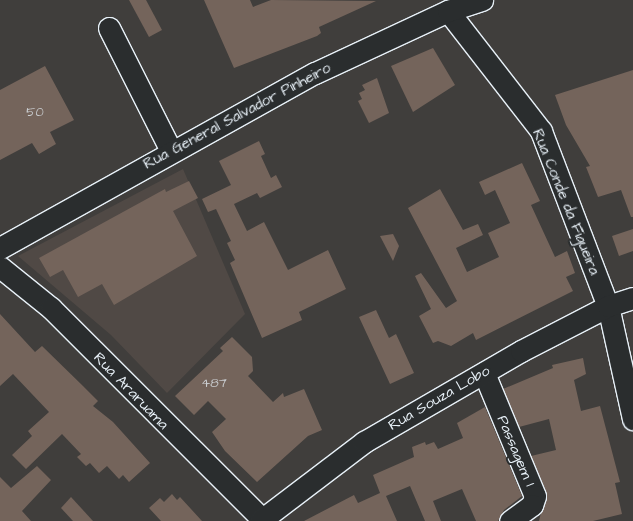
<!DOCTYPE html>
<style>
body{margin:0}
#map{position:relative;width:633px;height:521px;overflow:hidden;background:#403e3c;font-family:"Architects Daughter",sans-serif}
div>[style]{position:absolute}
.built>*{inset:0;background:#504945}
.building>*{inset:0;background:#74645b}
.roads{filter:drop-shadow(1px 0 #e8f1f8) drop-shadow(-1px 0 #e8f1f8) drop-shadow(0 1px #e8f1f8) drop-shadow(0 -1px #e8f1f8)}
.minor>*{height:21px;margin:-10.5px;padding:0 10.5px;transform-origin:10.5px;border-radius:10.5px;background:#2a2d2e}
span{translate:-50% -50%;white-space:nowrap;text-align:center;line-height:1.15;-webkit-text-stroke:4px #2a2d2e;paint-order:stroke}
.number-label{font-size:13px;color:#cbced1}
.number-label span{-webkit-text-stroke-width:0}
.street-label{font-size:15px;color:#e8f1f8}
</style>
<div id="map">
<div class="built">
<i style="clip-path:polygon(183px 169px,245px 314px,167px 393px,111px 335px,18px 256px)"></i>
</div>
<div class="building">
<i style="clip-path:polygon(129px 0,146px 0,162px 30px,149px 37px)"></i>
<i style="clip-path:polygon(204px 0,250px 0,253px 7px,271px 0,376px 1px,319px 27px,321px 33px,317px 36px,234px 68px)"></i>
<i style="clip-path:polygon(433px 48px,455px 85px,413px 112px,391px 66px)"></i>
<i style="clip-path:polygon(45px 66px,74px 120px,50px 132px,56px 144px,39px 154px,32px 143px,0 160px,0 90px)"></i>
<i style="clip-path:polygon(633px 70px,633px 217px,631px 217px,621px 190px,598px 197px,586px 167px,590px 166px,566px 125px,555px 95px)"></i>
<i style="clip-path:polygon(377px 78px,389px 113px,369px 123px,358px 101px,362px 99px,359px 93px,365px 90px,362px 85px)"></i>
<i style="clip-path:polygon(259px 141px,265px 154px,261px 156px,271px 178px,276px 175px,282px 187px,260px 198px,257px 193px,234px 204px,247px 231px,264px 222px,288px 270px,328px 250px,346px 289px,299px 312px,302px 320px,262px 338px,230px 263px,235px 260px,227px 243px,231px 241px,216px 209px,208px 212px,202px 199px,231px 185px,219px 161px)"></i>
<i style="clip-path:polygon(522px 163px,540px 201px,531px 205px,555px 257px,567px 251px,575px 273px,566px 277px,573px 291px,476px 340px,473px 333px,451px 346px,438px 341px,433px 343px,419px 316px,431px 309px,415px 276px,421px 273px,446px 308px,457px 301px,408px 208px,440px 189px,463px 230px,478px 224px,483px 235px,456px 248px,467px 272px,499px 257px,488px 233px,510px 223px,495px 190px,485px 195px,479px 182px)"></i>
<i style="clip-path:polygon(189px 181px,198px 198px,173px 211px,197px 256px,114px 305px,102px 284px,78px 297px,63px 270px,50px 277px,39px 258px,165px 189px,166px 192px)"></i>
<i style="clip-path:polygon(633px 229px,633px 251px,619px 256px,612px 236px)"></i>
<i style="clip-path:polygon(393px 234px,399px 246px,393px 261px,380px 236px)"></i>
<i style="clip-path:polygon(376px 310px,389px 338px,396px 334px,414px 373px,390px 384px,359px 317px)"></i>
<i style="clip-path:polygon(0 314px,35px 352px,42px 346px,83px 386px,98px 401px,93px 406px,113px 422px,150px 463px,129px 482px,123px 475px,119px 479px,107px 466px,99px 473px,90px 463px,86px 466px,77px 457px,81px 454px,62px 434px,26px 469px,12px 455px,32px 436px,28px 431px,49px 412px,13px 374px,0 386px)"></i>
<i style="clip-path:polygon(232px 337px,252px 357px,253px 371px,248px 376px,273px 402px,283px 393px,284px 397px,304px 389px,322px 430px,308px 436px,257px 482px,225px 451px,212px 432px,226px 419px,208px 401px,194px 415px,175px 396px,223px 351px,220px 348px)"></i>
<i style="clip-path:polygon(583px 358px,586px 374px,574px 380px,581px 411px,600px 406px,620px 482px,615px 483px,622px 514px,593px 521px,539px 521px,546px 492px,531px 456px,556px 450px,549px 419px,519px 427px,503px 389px,553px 368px,552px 365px)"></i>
<i style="clip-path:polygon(485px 407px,522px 496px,504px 510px,498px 521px,476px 521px,462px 489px,433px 501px,441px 521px,425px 521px,410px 486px,386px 496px,397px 521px,304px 521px,354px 495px,358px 503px,380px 493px,373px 475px,414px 457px,412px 447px,425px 442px,426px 445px,434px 442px,438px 449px,463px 438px,457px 423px)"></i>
<i style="clip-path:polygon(37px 466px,51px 480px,22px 511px,31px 521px,0 521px,0 477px,11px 488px)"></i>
<i style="clip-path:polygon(172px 494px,177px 500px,180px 497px,202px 521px,161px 521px,149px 508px,160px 498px,164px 502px)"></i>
<i style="clip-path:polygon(71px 497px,93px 521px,73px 521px,61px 508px)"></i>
</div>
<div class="roads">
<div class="minor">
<i style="left:448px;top:11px;width:152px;rotate:52.2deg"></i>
<i style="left:541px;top:131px;width:187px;rotate:69.1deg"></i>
<i style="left:608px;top:306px;width:116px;rotate:77.5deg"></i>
<i style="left:109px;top:28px;width:138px;rotate:63.2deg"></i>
<i style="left:0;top:248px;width:360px;rotate:-29.1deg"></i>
<i style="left:315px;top:73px;width:147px;rotate:-25deg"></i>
<i style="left:448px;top:11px;width:36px;rotate:-18deg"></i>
<i style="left:0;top:267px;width:65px;rotate:38.8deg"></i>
<i style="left:51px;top:308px;width:296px;rotate:45deg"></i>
<i style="left:484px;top:373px;width:133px;rotate:67.5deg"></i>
<i style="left:535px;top:496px;width:9px;rotate:108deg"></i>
<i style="left:532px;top:505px;width:27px;rotate:144deg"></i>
<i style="left:260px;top:521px;width:131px;rotate:-37.2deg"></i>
<i style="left:364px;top:442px;width:181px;rotate:-30.1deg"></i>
<i style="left:521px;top:351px;width:98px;rotate:-27.3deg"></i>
<i style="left:608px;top:306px;width:26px;rotate:-18deg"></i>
</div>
</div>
<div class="number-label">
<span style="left:35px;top:112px">50</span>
<span style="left:214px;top:383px">487</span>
</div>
<div class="street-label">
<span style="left:237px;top:116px;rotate:-28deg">Rua General Salvador Pinheiro</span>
<span style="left:566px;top:202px;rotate:68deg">Rua Conde da Figueira</span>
<span style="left:131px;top:391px;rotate:46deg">Rua Araruama</span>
<span style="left:439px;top:398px;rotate:-30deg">Rua Souza Lobo</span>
<span style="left:516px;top:451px;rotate:67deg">Passagem 1</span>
</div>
</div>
